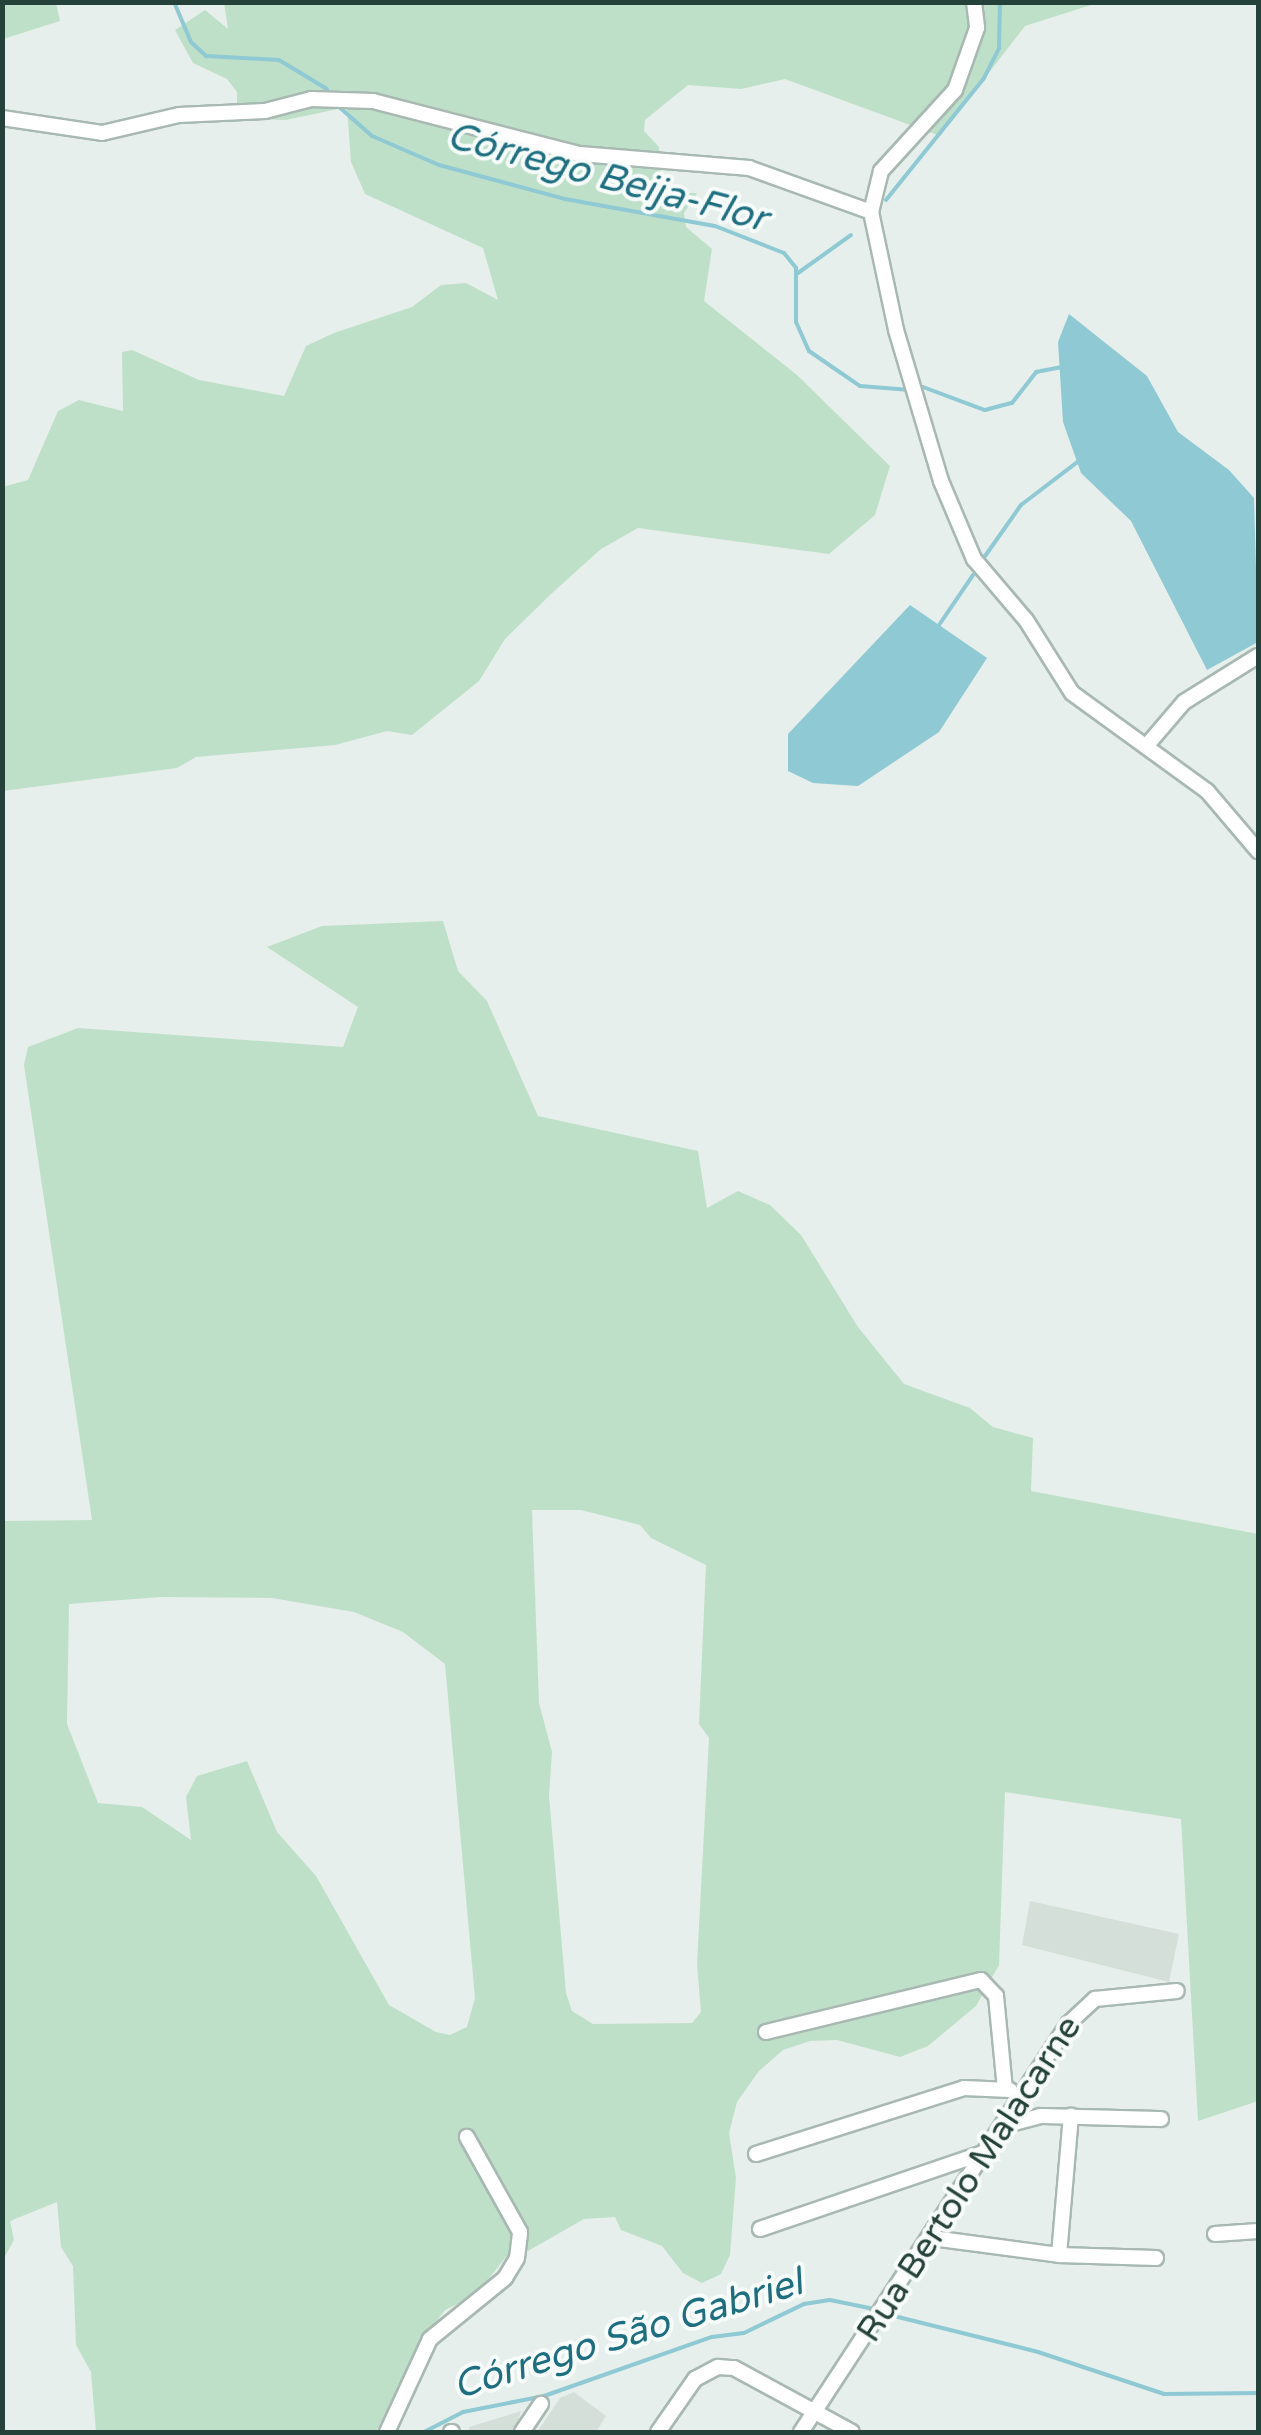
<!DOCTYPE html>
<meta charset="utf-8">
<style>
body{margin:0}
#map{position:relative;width:1261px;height:2435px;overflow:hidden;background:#e6efeb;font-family:"Varela Round",sans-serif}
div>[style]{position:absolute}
.built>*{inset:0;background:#d4dfda}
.green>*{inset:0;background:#bfe0c8}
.water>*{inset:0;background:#8ec9d4}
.stream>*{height:4px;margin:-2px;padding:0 2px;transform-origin:2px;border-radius:2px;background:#8ec9d4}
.roads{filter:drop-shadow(2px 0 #a8b8b2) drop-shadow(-2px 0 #a8b8b2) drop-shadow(0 2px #a8b8b2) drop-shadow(0 -2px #a8b8b2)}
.minor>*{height:14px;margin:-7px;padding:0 7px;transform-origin:7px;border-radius:7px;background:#fff}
span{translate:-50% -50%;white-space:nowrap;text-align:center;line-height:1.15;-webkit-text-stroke:8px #f7fbf9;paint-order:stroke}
.street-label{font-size:35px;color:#24423a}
.water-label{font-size:38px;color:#1c6f80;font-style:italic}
.frame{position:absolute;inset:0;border:5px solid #24423a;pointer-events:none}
</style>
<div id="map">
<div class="built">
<i style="clip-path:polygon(1030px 1901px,1179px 1934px,1169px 1982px,1022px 1945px)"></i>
<i style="clip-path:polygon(574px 2392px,606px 2416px,596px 2432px,537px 2432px,560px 2398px)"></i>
<i style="clip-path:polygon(521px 2411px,514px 2432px,469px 2432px,469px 2427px)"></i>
</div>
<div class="green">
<i style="clip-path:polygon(3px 2px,56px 3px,60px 21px,3px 39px)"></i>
<i style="clip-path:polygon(224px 3px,1097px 3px,1025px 26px,940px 136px,785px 79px,741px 89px,688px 85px,645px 120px,644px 131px,659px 147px,662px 193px,697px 193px,684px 213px,686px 227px,712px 249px,704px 301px,797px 375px,890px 466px,875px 515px,829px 554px,638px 528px,601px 549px,551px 594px,505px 639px,479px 681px,412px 735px,387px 731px,335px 745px,196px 757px,177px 768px,3px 791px,2px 487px,28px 480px,58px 411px,79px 400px,123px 411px,122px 352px,132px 350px,199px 380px,284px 396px,306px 346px,334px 333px,412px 307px,441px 285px,466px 283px,498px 300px,483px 248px,365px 194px,351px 162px,347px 107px,286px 120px,237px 118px,237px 92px,227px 79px,193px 63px,175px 30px,205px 10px,228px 29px)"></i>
<i style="clip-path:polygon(evenodd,443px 921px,458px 971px,487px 1001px,538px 1116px,698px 1151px,707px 1208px,738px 1191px,770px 1205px,801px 1235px,858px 1327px,904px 1384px,970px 1408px,993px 1427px,1033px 1438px,1031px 1491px,1258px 1534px,1258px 2101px,1198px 2121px,1181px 1819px,1005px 1792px,999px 1965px,976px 2006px,928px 2046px,900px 2057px,837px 2040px,810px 2041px,783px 2050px,759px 2071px,737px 2102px,729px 2133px,736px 2178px,730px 2255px,721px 2274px,702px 2283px,683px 2273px,662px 2246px,621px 2230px,615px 2217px,584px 2219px,521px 2255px,509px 2253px,476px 2295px,445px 2310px,417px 2347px,376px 2432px,96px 2432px,91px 2372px,76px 2345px,73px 2266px,61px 2247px,57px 2202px,10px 2221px,14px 2240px,3px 2260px,3px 1521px,92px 1520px,24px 1065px,28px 1047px,78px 1028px,343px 1047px,358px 1007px,267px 947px,322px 926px,443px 921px,532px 1510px,581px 1510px,640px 1525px,651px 1538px,706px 1565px,699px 1724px,709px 1738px,697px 1964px,701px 2012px,692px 2023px,593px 2024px,572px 2011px,566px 1993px,549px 1796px,552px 1752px,539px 1703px,532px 1510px,443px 921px,161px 1597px,272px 1598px,354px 1612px,403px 1632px,445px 1664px,475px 1998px,467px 2027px,450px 2035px,436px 2032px,389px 2005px,316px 1876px,277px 1832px,247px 1761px,197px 1776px,186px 1797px,191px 1840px,142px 1807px,98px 1803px,67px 1724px,69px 1604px,161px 1597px)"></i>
</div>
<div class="water">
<i style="clip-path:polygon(1069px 314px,1147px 376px,1178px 432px,1229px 470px,1254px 498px,1258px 642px,1207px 670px,1131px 521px,1081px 473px,1063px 422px,1058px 342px)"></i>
<i style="clip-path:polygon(910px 605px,987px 658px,939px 732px,858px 786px,813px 783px,788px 771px,788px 734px)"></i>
</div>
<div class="stream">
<i style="left:174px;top:2px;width:43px;rotate:67deg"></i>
<i style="left:191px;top:42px;width:21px;rotate:43deg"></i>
<i style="left:206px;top:56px;width:73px;rotate:3.1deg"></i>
<i style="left:279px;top:60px;width:56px;rotate:31.1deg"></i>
<i style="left:338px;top:106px;width:45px;rotate:41.4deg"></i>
<i style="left:372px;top:136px;width:73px;rotate:23.4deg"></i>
<i style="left:439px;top:165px;width:131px;rotate:15.1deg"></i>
<i style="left:565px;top:199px;width:152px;rotate:10.2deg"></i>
<i style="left:715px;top:226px;width:74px;rotate:21.4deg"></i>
<i style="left:784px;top:253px;width:19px;rotate:51deg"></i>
<i style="left:796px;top:268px;width:54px;rotate:90deg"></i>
<i style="left:796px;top:322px;width:32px;rotate:66deg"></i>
<i style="left:809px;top:351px;width:62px;rotate:34.5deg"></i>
<i style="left:860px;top:386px;width:50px;rotate:4.6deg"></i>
<i style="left:886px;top:200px;width:156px;rotate:-51.2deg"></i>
<i style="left:984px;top:78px;width:34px;rotate:-63deg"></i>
<i style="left:999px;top:48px;width:46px;rotate:-88.8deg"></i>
<i style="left:798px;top:273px;width:65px;rotate:-35.6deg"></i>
<i style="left:923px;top:387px;width:66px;rotate:20.4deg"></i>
<i style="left:985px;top:410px;width:28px;rotate:-15deg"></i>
<i style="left:1012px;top:403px;width:39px;rotate:-52deg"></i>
<i style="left:1036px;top:372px;width:25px;rotate:-11deg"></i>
<i style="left:983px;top:559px;width:66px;rotate:-54.9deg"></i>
<i style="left:1021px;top:505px;width:74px;rotate:-37.3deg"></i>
<i style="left:937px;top:628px;width:64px;rotate:-55.8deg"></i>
<i style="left:882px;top:2313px;width:161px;rotate:14deg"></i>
<i style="left:1038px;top:2352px;width:133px;rotate:18.4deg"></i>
<i style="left:1164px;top:2394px;width:94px;rotate:-0.6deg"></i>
<i style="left:424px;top:2432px;width:44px;rotate:-27.1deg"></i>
<i style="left:463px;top:2412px;width:83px;rotate:-11.2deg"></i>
<i style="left:544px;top:2396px;width:178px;rotate:-19.4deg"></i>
<i style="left:712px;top:2337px;width:32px;rotate:-7deg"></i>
<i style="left:744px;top:2333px;width:67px;rotate:-25.8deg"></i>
<i style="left:804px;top:2304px;width:26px;rotate:-9deg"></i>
<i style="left:830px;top:2300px;width:45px;rotate:11.6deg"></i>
</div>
<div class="roads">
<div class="minor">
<i style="left:974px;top:2px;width:26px;rotate:83deg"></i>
<i style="left:977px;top:28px;width:66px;rotate:109.5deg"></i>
<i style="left:955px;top:90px;width:110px;rotate:132.4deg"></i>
<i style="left:881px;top:171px;width:42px;rotate:103.7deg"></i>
<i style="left:871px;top:212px;width:121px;rotate:78deg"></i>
<i style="left:896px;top:330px;width:158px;rotate:73.4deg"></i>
<i style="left:941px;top:481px;width:85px;rotate:67.1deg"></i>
<i style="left:974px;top:559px;width:80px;rotate:49.6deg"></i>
<i style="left:1026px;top:620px;width:86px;rotate:57.8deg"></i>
<i style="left:1072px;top:693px;width:167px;rotate:36deg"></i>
<i style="left:1207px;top:791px;width:79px;rotate:49.6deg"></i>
<i style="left:2px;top:118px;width:101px;rotate:8.5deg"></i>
<i style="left:102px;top:133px;width:79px;rotate:-13.2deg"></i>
<i style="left:179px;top:115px;width:86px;rotate:-2.7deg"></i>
<i style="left:265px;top:111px;width:48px;rotate:-14.6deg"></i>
<i style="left:311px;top:99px;width:62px;rotate:1.8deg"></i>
<i style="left:373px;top:101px;width:214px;rotate:14.4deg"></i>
<i style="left:580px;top:154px;width:170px;rotate:4.7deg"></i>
<i style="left:749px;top:168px;width:130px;rotate:19.8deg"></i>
<i style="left:1148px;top:744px;width:55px;rotate:-49.4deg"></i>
<i style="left:1184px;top:702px;width:87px;rotate:-31.9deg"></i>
<i style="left:766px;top:2032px;width:221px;rotate:-13.6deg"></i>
<i style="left:981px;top:1980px;width:22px;rotate:47deg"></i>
<i style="left:996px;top:1996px;width:93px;rotate:84.5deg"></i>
<i style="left:1003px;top:2126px;width:38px;rotate:-15deg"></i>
<i style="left:1040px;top:2116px;width:121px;rotate:1.4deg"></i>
<i style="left:756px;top:2154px;width:218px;rotate:-17.6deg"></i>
<i style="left:964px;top:2088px;width:46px;rotate:2.5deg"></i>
<i style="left:760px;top:2229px;width:236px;rotate:-18.8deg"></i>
<i style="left:1215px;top:2234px;width:43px;rotate:-4deg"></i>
<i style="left:932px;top:2238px;width:128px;rotate:7.6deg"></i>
<i style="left:1059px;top:2255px;width:97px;rotate:1.8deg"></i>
<i style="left:1059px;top:2255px;width:140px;rotate:-85.1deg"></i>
<i style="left:387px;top:2432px;width:102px;rotate:-65.2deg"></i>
<i style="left:430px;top:2339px;width:97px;rotate:-39.1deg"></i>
<i style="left:505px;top:2278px;width:23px;rotate:-59deg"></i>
<i style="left:517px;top:2258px;width:26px;rotate:-83deg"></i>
<i style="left:520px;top:2232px;width:109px;rotate:-119.2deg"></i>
<i style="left:451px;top:2432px;width:1px"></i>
<i style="left:522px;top:2432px;width:34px;rotate:-56deg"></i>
<i style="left:658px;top:2432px;width:65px;rotate:-55.1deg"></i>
<i style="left:695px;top:2379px;width:26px;rotate:-28deg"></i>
<i style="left:718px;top:2367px;width:16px;rotate:4deg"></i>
<i style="left:734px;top:2368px;width:134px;rotate:28.5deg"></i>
<i style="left:801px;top:2432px;width:488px;rotate:-56.8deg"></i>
<i style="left:1068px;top:2024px;width:37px;rotate:-43deg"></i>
<i style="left:1095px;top:1999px;width:82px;rotate:-5.6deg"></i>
</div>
</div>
<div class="street-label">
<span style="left:969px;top:2179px;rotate:-57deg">Rua Bertolo Malacarne</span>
</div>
<div class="water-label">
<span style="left:607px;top:178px;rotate:15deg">Córrego Beija-Flor</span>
<span style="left:628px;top:2335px;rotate:-17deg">Córrego São Gabriel</span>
</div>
<div class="frame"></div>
</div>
